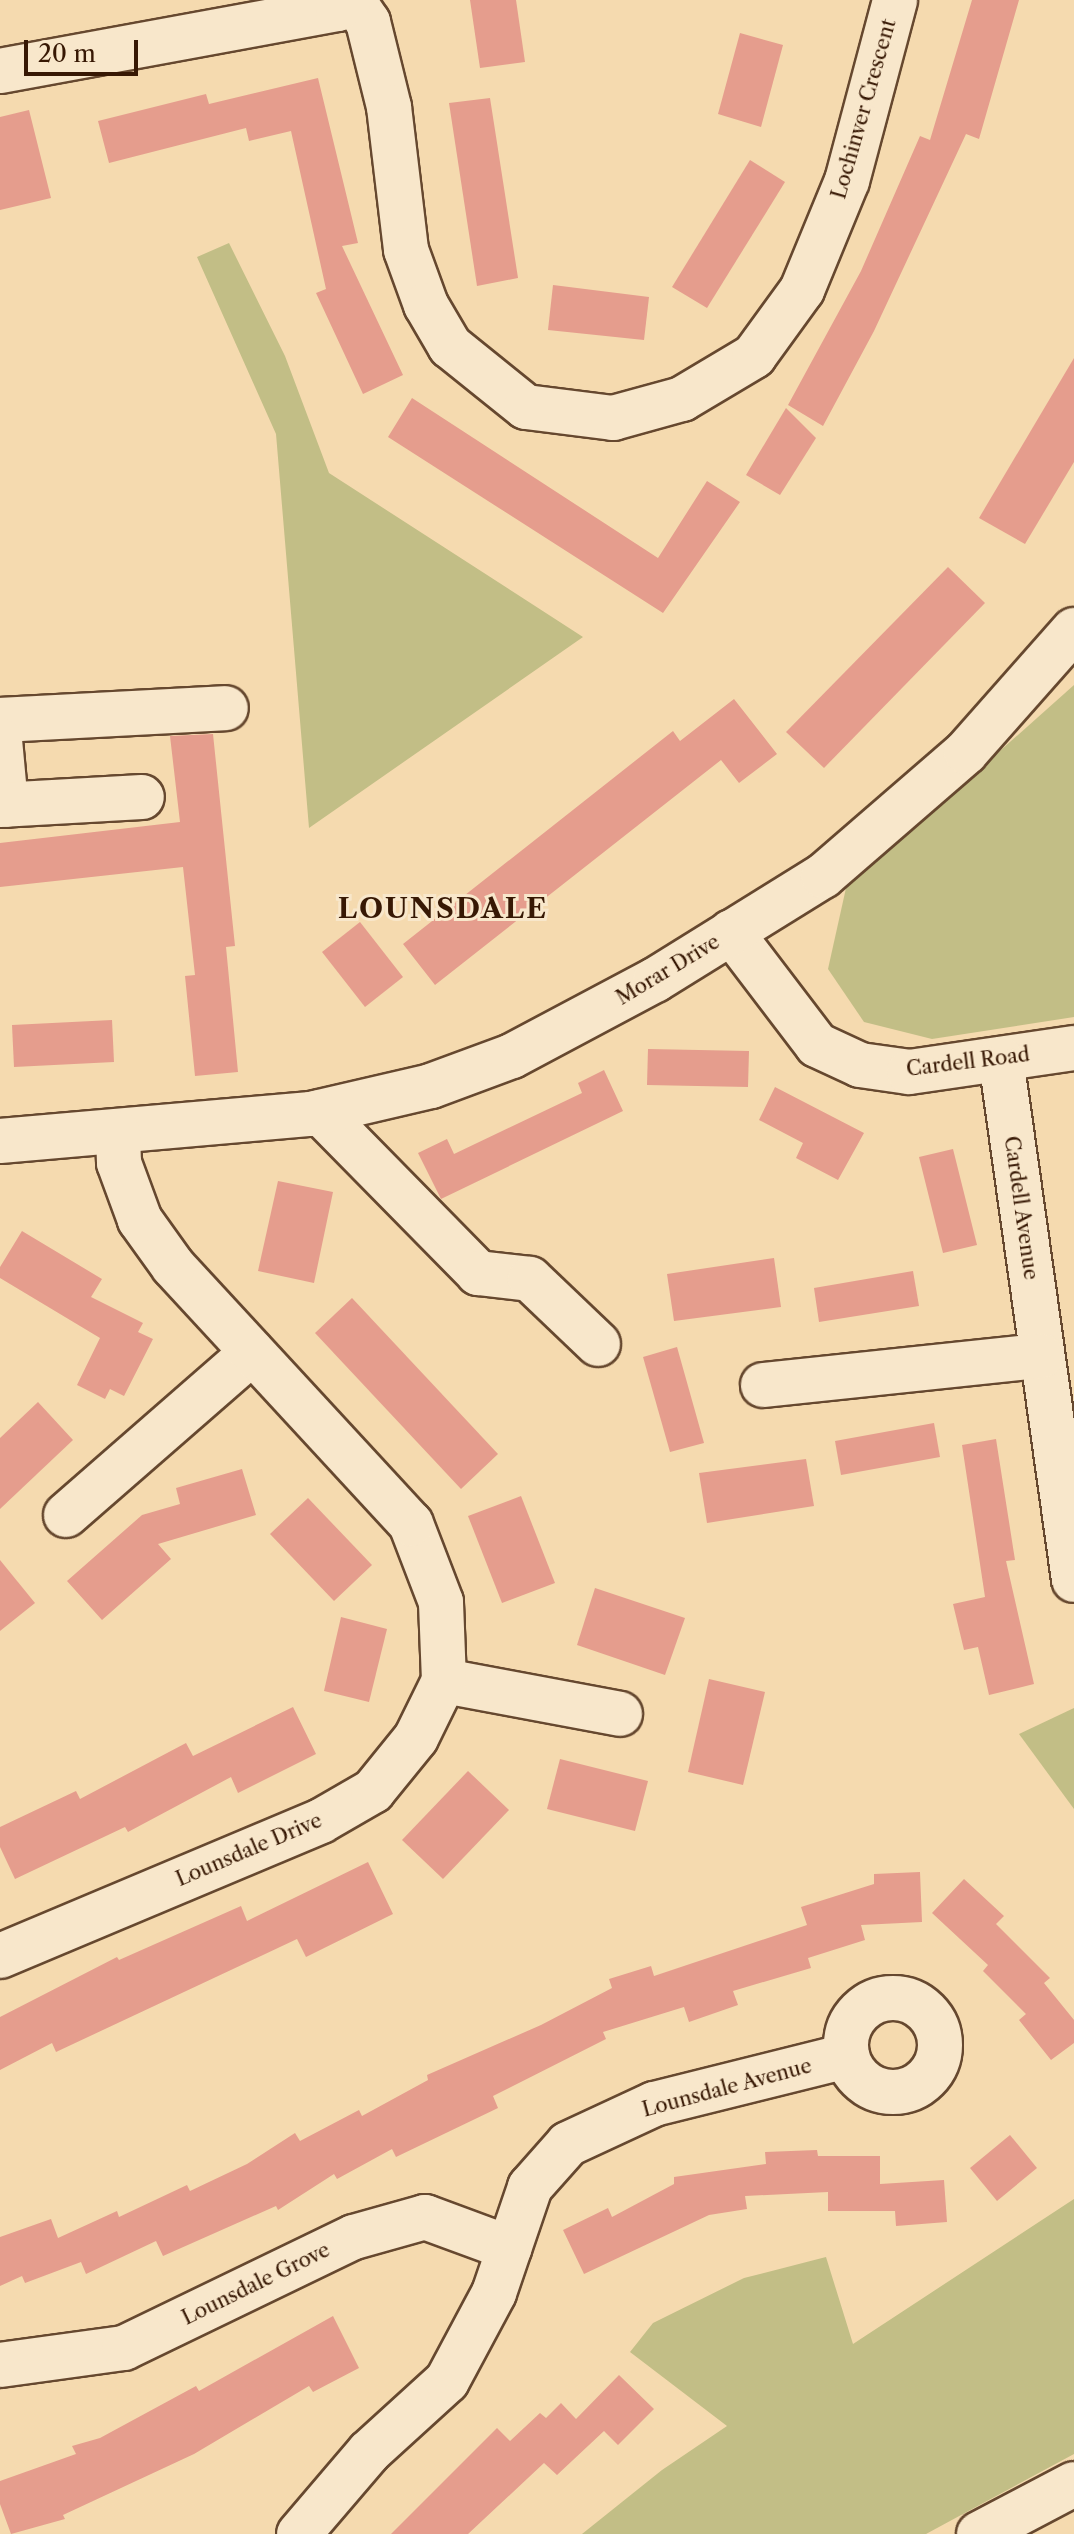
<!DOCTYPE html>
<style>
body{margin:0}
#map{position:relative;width:1074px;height:2534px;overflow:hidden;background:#f5daaf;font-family:"Libre Caslon Text",serif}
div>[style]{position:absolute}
.green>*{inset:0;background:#c2be86}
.building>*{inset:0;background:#e59d8d}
.roads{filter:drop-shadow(2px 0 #66482f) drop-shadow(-2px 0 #66482f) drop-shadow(0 2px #66482f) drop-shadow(0 -2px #66482f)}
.minor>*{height:44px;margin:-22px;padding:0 22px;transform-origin:22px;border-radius:22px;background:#f8e7cb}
.minor>.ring{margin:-22px;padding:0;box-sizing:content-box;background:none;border:44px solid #f8e7cb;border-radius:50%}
span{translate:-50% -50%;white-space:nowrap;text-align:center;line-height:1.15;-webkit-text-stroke:6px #f8e7cb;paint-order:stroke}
.street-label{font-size:20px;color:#371804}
.district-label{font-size:28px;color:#371804;font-weight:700;letter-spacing:2px}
.scale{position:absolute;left:24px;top:40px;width:114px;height:36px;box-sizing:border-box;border:4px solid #371804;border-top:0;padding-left:10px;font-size:24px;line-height:28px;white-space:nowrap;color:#371804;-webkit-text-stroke:6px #f8e7cb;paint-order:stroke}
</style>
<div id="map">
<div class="green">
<i style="clip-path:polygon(229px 243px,285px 356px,329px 473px,583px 637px,309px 828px,276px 434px,197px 257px)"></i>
<i style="clip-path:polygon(1074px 685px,1074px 1017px,932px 1039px,864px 1022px,828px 969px,846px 888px)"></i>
<i style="clip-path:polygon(1074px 1708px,1074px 1809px,1019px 1734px)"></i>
<i style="clip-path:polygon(1074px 2199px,1074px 2454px,926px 2534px,582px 2534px,662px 2470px,727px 2426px,630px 2352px,653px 2323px,744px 2278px,826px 2257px,853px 2344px)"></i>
</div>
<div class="building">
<i style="clip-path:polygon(470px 0,516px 0,525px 62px,480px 68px)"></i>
<i style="clip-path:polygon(972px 0,1019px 0,979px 139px,966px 134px,874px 331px,823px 426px,788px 405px,861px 271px,920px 136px,930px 140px)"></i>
<i style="clip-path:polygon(740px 33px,783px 45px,761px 127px,718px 114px)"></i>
<i style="clip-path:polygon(318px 78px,358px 243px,342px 246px,403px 375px,363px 394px,316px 293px,326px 289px,291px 131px,249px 141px,246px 128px,109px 163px,98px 121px,206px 94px,209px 104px)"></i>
<i style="clip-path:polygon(490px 98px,518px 278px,477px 286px,449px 103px)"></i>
<i style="clip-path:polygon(29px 110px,51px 198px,0 210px,0 117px)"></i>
<i style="clip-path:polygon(750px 160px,785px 182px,707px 308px,672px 287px)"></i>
<i style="clip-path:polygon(553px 285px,649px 297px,644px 340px,548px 330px)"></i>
<i style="clip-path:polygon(1074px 358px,1074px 462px,1025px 544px,979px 518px)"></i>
<i style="clip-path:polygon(412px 398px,658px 558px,707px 481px,740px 502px,663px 613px,388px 437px)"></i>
<i style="clip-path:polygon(786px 408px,816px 438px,780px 495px,746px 475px)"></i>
<i style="clip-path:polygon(948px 567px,985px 603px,824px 768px,786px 732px)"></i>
<i style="clip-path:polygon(734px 699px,777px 754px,739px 783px,721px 760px,435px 985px,403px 944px,673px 731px,680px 741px)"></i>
<i style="clip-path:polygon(213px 734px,235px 946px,226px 947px,238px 1072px,195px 1076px,185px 976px,195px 975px,183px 867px,0 887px,0 843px,180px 822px,170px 736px)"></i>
<i style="clip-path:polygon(360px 922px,403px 977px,365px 1007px,322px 952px)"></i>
<i style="clip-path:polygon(112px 1020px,114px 1062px,14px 1067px,12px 1025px)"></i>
<i style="clip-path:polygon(648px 1049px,749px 1051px,748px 1087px,647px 1085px)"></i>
<i style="clip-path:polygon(604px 1070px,623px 1111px,441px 1199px,418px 1153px,447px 1139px,454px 1154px,582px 1093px,578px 1083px)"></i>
<i style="clip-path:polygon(775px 1087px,864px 1133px,838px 1180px,796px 1158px,803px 1143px,759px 1120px)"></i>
<i style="clip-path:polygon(953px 1149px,977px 1245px,943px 1253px,919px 1157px)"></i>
<i style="clip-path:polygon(278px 1181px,333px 1192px,314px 1283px,258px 1271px)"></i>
<i style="clip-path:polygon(22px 1231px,102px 1279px,91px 1297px,143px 1323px,138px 1332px,153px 1339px,124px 1396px,110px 1389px,105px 1399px,77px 1385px,100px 1338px,0 1278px,0 1267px)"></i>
<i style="clip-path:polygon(774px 1258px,781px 1307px,674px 1321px,667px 1274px)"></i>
<i style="clip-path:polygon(913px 1271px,919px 1306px,819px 1322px,814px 1288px)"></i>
<i style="clip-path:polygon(352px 1298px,498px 1454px,461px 1489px,315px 1333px)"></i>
<i style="clip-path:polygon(677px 1347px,704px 1443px,670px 1452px,643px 1357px)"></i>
<i style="clip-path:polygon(38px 1402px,73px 1440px,0 1509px,0 1438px)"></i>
<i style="clip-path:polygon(934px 1423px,940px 1457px,841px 1475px,835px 1441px)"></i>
<i style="clip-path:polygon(996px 1439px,1015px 1560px,1006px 1561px,1034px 1684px,989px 1695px,978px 1647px,964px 1650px,953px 1604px,985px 1597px,962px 1445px)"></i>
<i style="clip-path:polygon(806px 1459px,814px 1506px,707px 1523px,699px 1473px)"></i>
<i style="clip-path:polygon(242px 1469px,256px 1515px,158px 1544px,171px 1559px,102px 1620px,67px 1581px,142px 1515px,180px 1504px,176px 1488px)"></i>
<i style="clip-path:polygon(521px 1496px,555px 1583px,502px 1603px,468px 1516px)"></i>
<i style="clip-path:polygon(308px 1498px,372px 1565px,334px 1601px,270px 1534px)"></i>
<i style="clip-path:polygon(0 1560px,35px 1603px,0 1631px)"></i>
<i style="clip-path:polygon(595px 1588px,685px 1618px,665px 1675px,577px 1645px)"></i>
<i style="clip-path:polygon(341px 1617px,387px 1629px,369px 1702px,324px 1691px)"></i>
<i style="clip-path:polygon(709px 1679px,765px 1692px,743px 1785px,688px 1772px)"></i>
<i style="clip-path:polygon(293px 1707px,316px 1754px,238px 1793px,231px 1777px,128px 1832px,125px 1827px,15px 1879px,0 1847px,0 1827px,76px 1791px,80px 1799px,186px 1743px,193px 1756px)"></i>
<i style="clip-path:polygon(560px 1759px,648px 1781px,635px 1831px,547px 1809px)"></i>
<i style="clip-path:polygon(468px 1771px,509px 1810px,443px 1879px,402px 1840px)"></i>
<i style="clip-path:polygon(368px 1862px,393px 1914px,306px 1957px,297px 1939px,56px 2052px,52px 2043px,0 2070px,0 2017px,117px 1957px,119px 1960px,241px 1906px,247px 1921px)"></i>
<i style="clip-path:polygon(920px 1872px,922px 1922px,861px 1925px,865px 1940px,808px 1958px,811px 1968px,733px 1991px,738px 2005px,689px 2022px,684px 2007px,603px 2032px,606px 2039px,493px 2096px,498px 2108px,396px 2157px,392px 2149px,337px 2179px,334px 2174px,278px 2210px,276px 2206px,163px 2256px,156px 2241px,86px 2274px,81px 2262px,25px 2283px,22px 2276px,0 2286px,0 2237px,51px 2219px,58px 2238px,117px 2211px,119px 2217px,187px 2185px,190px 2191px,247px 2164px,295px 2133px,300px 2141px,359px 2110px,362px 2116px,428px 2080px,427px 2075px,541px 2025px,612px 1988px,609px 1979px,651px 1966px,654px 1976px,807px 1925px,801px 1907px,874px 1884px,874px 1874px)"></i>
<i style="clip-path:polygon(964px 1879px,1004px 1916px,996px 1924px,1050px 1978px,1044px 1983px,1074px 2020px,1074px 2043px,1051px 2060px,1019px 2020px,1026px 2014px,983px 1971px,988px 1965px,932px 1913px)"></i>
<i style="clip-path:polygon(1010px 2135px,1037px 2168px,997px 2201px,970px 2168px)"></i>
<i style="clip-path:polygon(817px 2150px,818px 2156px,880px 2156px,880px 2184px,944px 2180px,947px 2222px,896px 2226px,895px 2211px,828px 2211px,828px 2192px,745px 2196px,747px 2209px,709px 2215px,584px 2274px,563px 2230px,608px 2208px,612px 2217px,674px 2184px,674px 2177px,766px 2164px,765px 2152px)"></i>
<i style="clip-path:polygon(333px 2316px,359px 2368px,313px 2392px,309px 2386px,194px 2454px,63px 2515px,65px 2519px,11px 2534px,0 2504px,0 2481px,76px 2454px,72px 2446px,100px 2438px,196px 2386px,199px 2391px)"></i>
<i style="clip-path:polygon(619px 2375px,654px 2409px,618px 2445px,604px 2431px,557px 2475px,544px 2463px,468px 2534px,391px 2534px,497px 2428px,510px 2441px,540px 2413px,546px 2418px,561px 2403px,576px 2419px)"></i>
</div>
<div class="roads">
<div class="minor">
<i style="left:353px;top:0;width:27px;rotate:56deg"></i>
<i style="left:368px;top:22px;width:88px;rotate:76.1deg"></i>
<i style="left:389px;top:107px;width:144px;rotate:83.2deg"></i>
<i style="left:406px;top:250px;width:59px;rotate:70deg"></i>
<i style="left:426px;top:305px;width:48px;rotate:59.7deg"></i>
<i style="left:450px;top:346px;width:97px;rotate:38.8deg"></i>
<i style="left:526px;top:407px;width:88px;rotate:7.2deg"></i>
<i style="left:613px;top:418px;width:72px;rotate:-15.4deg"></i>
<i style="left:682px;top:399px;width:84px;rotate:-30.8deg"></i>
<i style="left:754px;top:356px;width:82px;rotate:-54deg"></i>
<i style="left:802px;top:290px;width:118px;rotate:-67.6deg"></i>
<i style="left:847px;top:181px;width:187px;rotate:-75.1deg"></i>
<i style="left:0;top:71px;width:344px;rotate:-10.4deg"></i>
<i style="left:338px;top:9px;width:14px;rotate:-39deg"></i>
<i style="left:0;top:720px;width:226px;rotate:-3deg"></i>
<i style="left:0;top:740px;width:65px;rotate:84.7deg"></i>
<i style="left:0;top:805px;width:142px;rotate:-3.2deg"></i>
<i style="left:731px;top:932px;width:142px;rotate:52.7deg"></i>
<i style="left:817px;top:1045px;width:47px;rotate:24.9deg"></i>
<i style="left:860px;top:1065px;width:49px;rotate:8.1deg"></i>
<i style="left:909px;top:1072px;width:167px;rotate:-8.3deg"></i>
<i style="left:1001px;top:1059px;width:526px;rotate:82.02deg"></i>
<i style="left:320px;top:1112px;width:226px;rotate:45.5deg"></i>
<i style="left:478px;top:1273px;width:52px;rotate:6.6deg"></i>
<i style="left:530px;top:1279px;width:94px;rotate:43.7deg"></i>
<i style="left:0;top:1141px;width:312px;rotate:-5deg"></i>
<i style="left:311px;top:1114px;width:123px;rotate:-13.1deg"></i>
<i style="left:431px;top:1086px;width:86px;rotate:-20.3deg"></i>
<i style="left:512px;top:1056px;width:162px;rotate:-28deg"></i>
<i style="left:655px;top:980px;width:198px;rotate:-31.8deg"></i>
<i style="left:823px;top:876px;width:189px;rotate:-40.9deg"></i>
<i style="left:966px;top:752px;width:163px;rotate:-48.5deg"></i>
<i style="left:763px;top:1385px;width:280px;rotate:-6deg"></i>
<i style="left:66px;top:1515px;width:247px;rotate:-41.1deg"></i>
<i style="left:444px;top:1681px;width:179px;rotate:10.6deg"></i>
<i style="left:0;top:1956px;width:348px;rotate:-22.8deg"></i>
<i style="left:321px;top:1821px;width:60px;rotate:-30deg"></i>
<i style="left:373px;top:1791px;width:68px;rotate:-50.9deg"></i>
<i style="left:416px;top:1738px;width:64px;rotate:-63.8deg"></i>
<i style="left:444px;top:1681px;width:79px;rotate:-92.2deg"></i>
<i style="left:441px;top:1602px;width:84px;rotate:-111deg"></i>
<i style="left:411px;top:1524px;width:351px;rotate:-132.7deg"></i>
<i style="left:173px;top:1266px;width:57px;rotate:-125.7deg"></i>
<i style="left:140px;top:1220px;width:61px;rotate:-110.2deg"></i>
<i style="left:119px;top:1163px;width:30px;rotate:-92deg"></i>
<i class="ring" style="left:846px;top:1998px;width:50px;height:50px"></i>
<i style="left:0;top:2365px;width:125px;rotate:-7.8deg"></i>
<i style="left:124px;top:2348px;width:255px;rotate:-25.8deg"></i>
<i style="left:354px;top:2237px;width:74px;rotate:-15.7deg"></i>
<i style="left:425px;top:2217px;width:90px;rotate:20.3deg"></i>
<i style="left:299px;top:2534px;width:108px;rotate:-49.5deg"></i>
<i style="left:369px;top:2452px;width:105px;rotate:-42.3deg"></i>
<i style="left:447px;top:2381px;width:100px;rotate:-61.9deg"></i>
<i style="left:494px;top:2293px;width:112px;rotate:-71.2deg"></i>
<i style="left:530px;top:2187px;width:57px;rotate:-48.5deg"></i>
<i style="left:568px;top:2144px;width:95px;rotate:-24.9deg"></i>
<i style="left:654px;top:2104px;width:199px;rotate:-14deg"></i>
<i style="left:979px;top:2534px;width:107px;rotate:-27.8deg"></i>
</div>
</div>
<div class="street-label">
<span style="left:864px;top:109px;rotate:-74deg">Lochinver Crescent</span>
<span style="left:668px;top:970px;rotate:-31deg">Morar Drive</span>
<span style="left:968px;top:1062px;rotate:-7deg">Cardell Road</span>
<span style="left:1021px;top:1208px;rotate:82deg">Cardell Avenue</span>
<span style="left:249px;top:1850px;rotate:-23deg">Lounsdale Drive</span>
<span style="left:727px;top:2088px;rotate:-15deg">Lounsdale Avenue</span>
<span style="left:256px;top:2284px;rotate:-26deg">Lounsdale Grove</span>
</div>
<div class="district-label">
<span style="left:443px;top:908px">LOUNSDALE</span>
</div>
<div class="scale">20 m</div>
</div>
